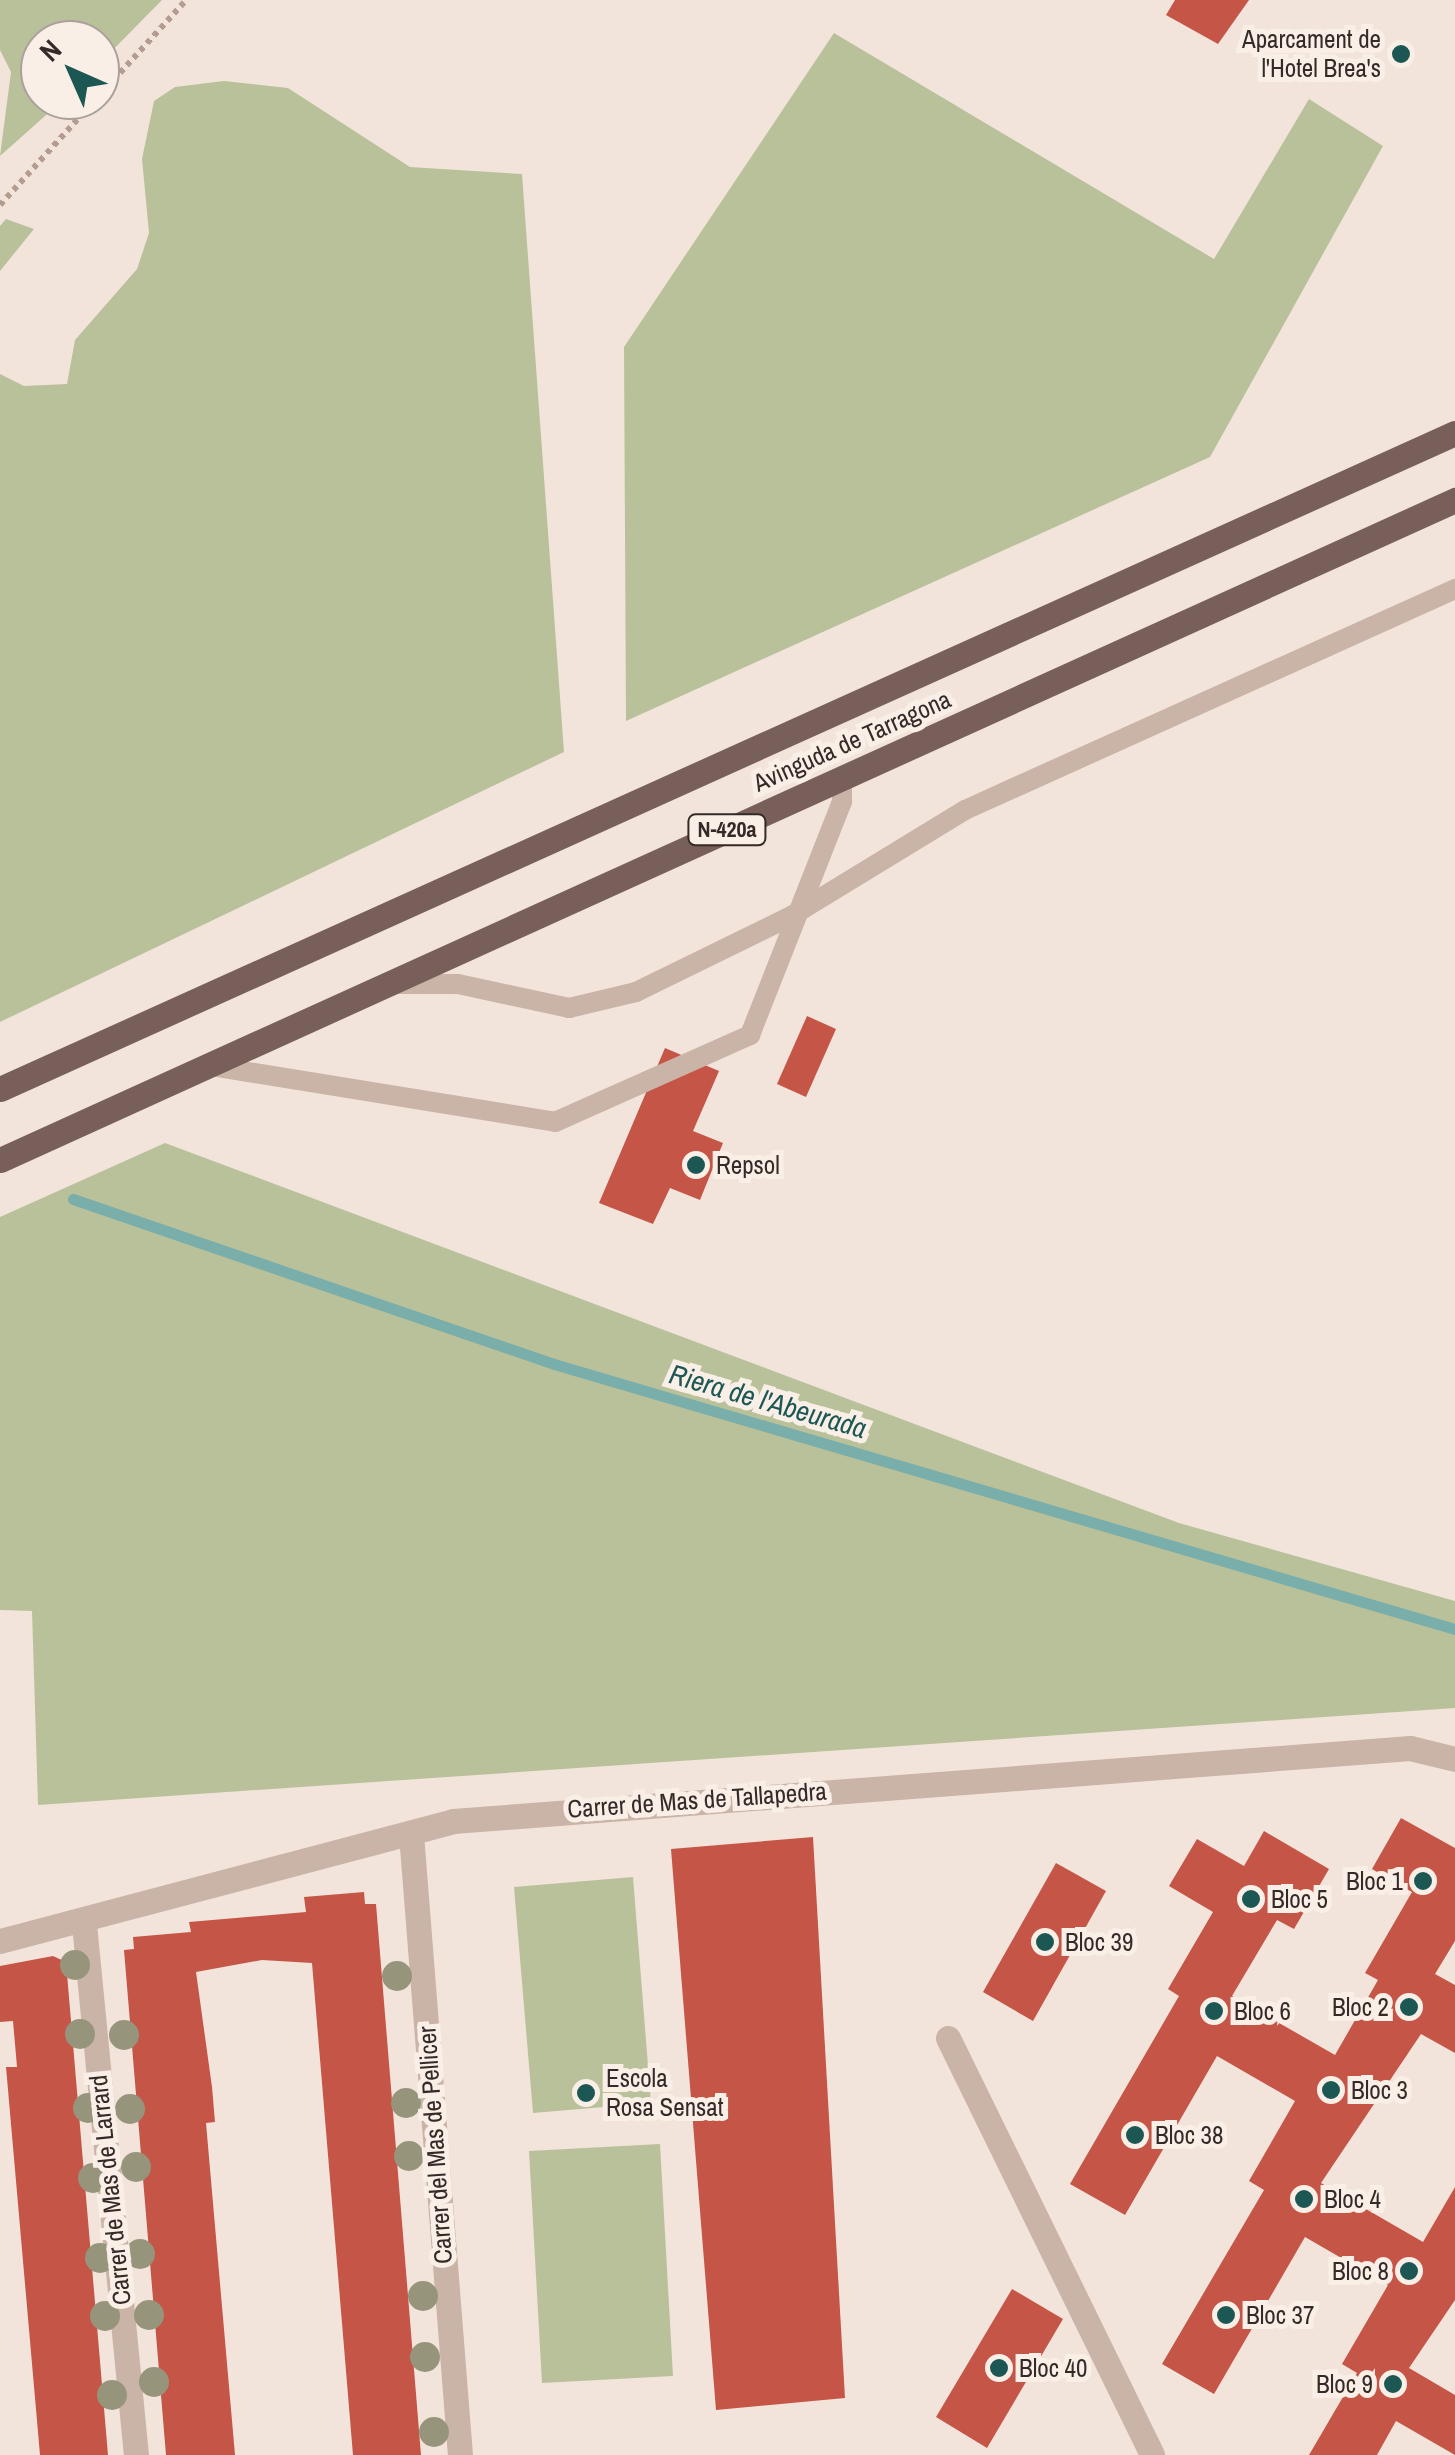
<!DOCTYPE html>
<style>
body{margin:0}
#map{position:relative;width:1455px;height:2455px;overflow:hidden;background:#f2e4db;font-family:"Archivo Narrow",sans-serif}
div>[style]{position:absolute}
.green>*{inset:0;background:#b9c19b}
.stream>*{height:11px;margin:-5.5px;padding:0 5.5px;transform-origin:5.5px;border-radius:5.5px;background:#7aaeaa}
.building>*{inset:0;background:#c55546}
.path>*{height:6px;margin-top:-3px;transform-origin:0;background:repeating-linear-gradient(90deg,#b59c91 0 5px,transparent 0 10px)}
.lane>*{height:20px;margin:-10px;padding:0 10px;transform-origin:10px;border-radius:10px;background:#cab3a7}
.street>*{height:25px;margin:-12.5px;padding:0 12.5px;transform-origin:12.5px;border-radius:12.5px;background:#cab3a7}
.primary>*{height:25px;margin:-12.5px;padding:0 12.5px;transform-origin:12.5px;border-radius:12.5px;background:#785f59}
.trees>*{width:30px;height:30px;margin:-15px;border-radius:50%;background:#96957b}
.dots>*{width:28px;height:28px;translate:-50% -50%;box-sizing:border-box;border:5px solid #f9efe7;border-radius:50%}
span{translate:-50% -50%;white-space:nowrap;text-align:center;line-height:1.15;-webkit-text-stroke:10px #f9efe7;paint-order:stroke}
.shield-label span{padding:2px 8px;background:#f9efe7;border:2px solid;border-radius:8px;-webkit-text-stroke-width:0}
.shield-label{font-size:22px;color:#362a28;font-weight:700}
.poi-label{font-size:25px;color:#362a28}
.right{translate:-100% -50%;text-align:right}
.left{translate:0 -50%;text-align:left}
.street-label{font-size:25px;color:#362a28}
.water-label{font-size:28px;color:#1d5754;font-style:italic}
.north{position:absolute;left:20px;top:20px;width:100px;height:100px;box-sizing:border-box;background:#f9efe7;border:2px solid #aba09b;border-radius:50%;rotate:315deg;font-size:28px;font-weight:700;line-height:40px;text-align:center;color:#362a28}
.north::after{content:'';display:block;margin:auto;width:35px;height:45px;background:#1d5754;clip-path:polygon(50% 0,100% 100%,50% 72%,0 100%)}
</style>
<div id="map">
<div class="green">
<i style="clip-path:polygon(0 0,162px 0,100px 63px,100px 40px,40px 40px,40px 100px,63px 100px,0 156px,11px 72px,0 50px)"></i>
<i style="clip-path:polygon(834px 33px,1214px 259px,1309px 99px,1383px 146px,1210px 457px,626px 721px,624px 347px)"></i>
<i style="clip-path:polygon(224px 81px,288px 88px,410px 167px,522px 174px,564px 752px,0 1022px,0 374px,24px 386px,67px 384px,75px 340px,137px 269px,149px 233px,142px 159px,154px 101px,175px 87px)"></i>
<i style="clip-path:polygon(6px 219px,34px 229px,0 271px,0 226px)"></i>
<i style="clip-path:polygon(165px 1143px,1179px 1523px,1455px 1601px,1455px 1708px,38px 1805px,32px 1611px,0 1610px,0 1217px)"></i>
<i style="clip-path:polygon(633px 1877px,651px 2103px,533px 2113px,514px 1887px)"></i>
<i style="clip-path:polygon(660px 2144px,673px 2376px,542px 2383px,529px 2151px)"></i>
</div>
<div class="stream">
<i style="left:73px;top:1199px;width:509px;rotate:18.93deg"></i>
<i style="left:554px;top:1364px;width:939px;rotate:16.39deg"></i>
</div>
<div class="building">
<i style="clip-path:polygon(1175px 0,1249px 0,1218px 44px,1166px 15px)"></i>
<i style="clip-path:polygon(807px 1016px,836px 1029px,806px 1097px,777px 1084px)"></i>
<i style="clip-path:polygon(665px 1048px,719px 1071px,693px 1131px,723px 1143px,700px 1200px,670px 1188px,653px 1224px,599px 1203px)"></i>
<i style="clip-path:polygon(1401px 1818px,1455px 1848px,1455px 1941px,1435px 1974px,1455px 1985px,1455px 2053px,1421px 2034px,1321px 2183px,1423px 2242px,1455px 2187px,1455px 2300px,1409px 2368px,1455px 2395px,1455px 2455px,1396px 2421px,1377px 2455px,1309px 2455px,1357px 2373px,1342px 2364px,1388px 2285px,1305px 2237px,1214px 2394px,1162px 2364px,1264px 2190px,1249px 2181px,1295px 2101px,1217px 2056px,1125px 2215px,1070px 2184px,1179px 1996px,1168px 1989px,1213px 1912px,1169px 1886px,1197px 1839px,1244px 1866px,1264px 1831px,1329px 1869px,1294px 1929px,1277px 1920px,1232px 1996px,1335px 2055px,1378px 1980px,1365px 1973px,1412px 1892px,1372px 1869px)"></i>
<i style="clip-path:polygon(813px 1837px,845px 2398px,716px 2410px,671px 1849px)"></i>
<i style="clip-path:polygon(1056px 1863px,1106px 1891px,1033px 2021px,983px 1992px)"></i>
<i style="clip-path:polygon(364px 1892px,365px 1904px,376px 1904px,421px 2455px,353px 2455px,312px 1963px,262px 1960px,196px 1972px,212px 2087px,215px 2122px,206px 2123px,235px 2455px,166px 2455px,124px 1950px,134px 1949px,133px 1937px,191px 1932px,189px 1922px,306px 1912px,304px 1897px)"></i>
<i style="clip-path:polygon(53px 1956px,66px 1962px,108px 2455px,40px 2455px,6px 2067px,17px 2067px,13px 2021px,0 2022px,0 1966px)"></i>
<i style="clip-path:polygon(1012px 2289px,1063px 2319px,987px 2448px,936px 2417px)"></i>
</div>
<div class="path">
<i style="left:100px;top:95px;width:128px;rotate:-47.8deg"></i>
<i style="left:0;top:205px;width:142px;rotate:-47.9deg"></i>
</div>
<div class="lane">
<i style="left:395px;top:984px;width:63px"></i>
<i style="left:458px;top:984px;width:114px;rotate:12.2deg"></i>
<i style="left:569px;top:1008px;width:69px;rotate:-13.4deg"></i>
<i style="left:636px;top:992px;width:175px;rotate:-26.1deg"></i>
<i style="left:793px;top:915px;width:202px;rotate:-31.4deg"></i>
<i style="left:965px;top:810px;width:538px;rotate:-24.28deg"></i>
<i style="left:211px;top:1066px;width:349px;rotate:9.2deg"></i>
<i style="left:555px;top:1122px;width:214px;rotate:-24deg"></i>
<i style="left:750px;top:1035px;width:251px;rotate:-68.5deg"></i>
<i style="left:842px;top:802px;width:24px;rotate:-90deg"></i>
</div>
<div class="street">
<i style="left:411px;top:1834px;width:623px;rotate:85.49deg"></i>
<i style="left:84px;top:1924px;width:534px;rotate:84.41deg"></i>
<i style="left:0;top:1941px;width:469px;rotate:-14.8deg"></i>
<i style="left:453px;top:1821px;width:960px;rotate:-4.36deg"></i>
<i style="left:1410px;top:1748px;width:46px;rotate:13.7deg"></i>
<i style="left:948px;top:2038px;width:464px;rotate:63.9deg"></i>
</div>
<div class="primary">
<i style="left:0;top:1089px;width:1596px;rotate:-24.27deg"></i>
<i style="left:0;top:1160px;width:1598px;rotate:-24.4deg"></i>
</div>
<div class="trees">
<i style="left:75px;top:1965px"></i>
<i style="left:397px;top:1976px"></i>
<i style="left:80px;top:2034px"></i>
<i style="left:124px;top:2035px"></i>
<i style="left:406px;top:2103px"></i>
<i style="left:88px;top:2108px"></i>
<i style="left:130px;top:2109px"></i>
<i style="left:409px;top:2156px"></i>
<i style="left:136px;top:2167px"></i>
<i style="left:93px;top:2178px"></i>
<i style="left:140px;top:2254px"></i>
<i style="left:100px;top:2258px"></i>
<i style="left:423px;top:2296px"></i>
<i style="left:149px;top:2315px"></i>
<i style="left:105px;top:2316px"></i>
<i style="left:425px;top:2357px"></i>
<i style="left:154px;top:2382px"></i>
<i style="left:112px;top:2395px"></i>
<i style="left:434px;top:2432px"></i>
</div>
<div class="dots">
<i style="left:1401px;top:54px;background:#1d5754"></i>
<i style="left:696px;top:1165px;background:#1d5754"></i>
<i style="left:1423px;top:1881px;background:#1d5754"></i>
<i style="left:1251px;top:1899px;background:#1d5754"></i>
<i style="left:1045px;top:1942px;background:#1d5754"></i>
<i style="left:1409px;top:2007px;background:#1d5754"></i>
<i style="left:1214px;top:2011px;background:#1d5754"></i>
<i style="left:1331px;top:2090px;background:#1d5754"></i>
<i style="left:586px;top:2093px;background:#1d5754"></i>
<i style="left:1135px;top:2135px;background:#1d5754"></i>
<i style="left:1304px;top:2199px;background:#1d5754"></i>
<i style="left:1409px;top:2271px;background:#1d5754"></i>
<i style="left:1226px;top:2315px;background:#1d5754"></i>
<i style="left:999px;top:2368px;background:#1d5754"></i>
<i style="left:1393px;top:2384px;background:#1d5754"></i>
</div>
<div class="shield-label">
<span style="left:727px;top:830px">N-420a</span>
</div>
<div class="poi-label">
<span class="right" style="left:1381px;top:54px">Aparcament de<br>l'Hotel Brea's</span>
<span class="left" style="left:716px;top:1165px">Repsol</span>
<span class="right" style="left:1403px;top:1881px">Bloc 1</span>
<span class="left" style="left:1271px;top:1899px">Bloc 5</span>
<span class="left" style="left:1065px;top:1942px">Bloc 39</span>
<span class="right" style="left:1389px;top:2007px">Bloc 2</span>
<span class="left" style="left:1234px;top:2011px">Bloc 6</span>
<span class="left" style="left:606px;top:2093px">Escola<br>Rosa Sensat</span>
<span class="left" style="left:1351px;top:2090px">Bloc 3</span>
<span class="left" style="left:1155px;top:2135px">Bloc 38</span>
<span class="left" style="left:1324px;top:2199px">Bloc 4</span>
<span class="right" style="left:1389px;top:2271px">Bloc 8</span>
<span class="left" style="left:1246px;top:2315px">Bloc 37</span>
<span class="left" style="left:1019px;top:2368px">Bloc 40</span>
<span class="right" style="left:1373px;top:2384px">Bloc 9</span>
</div>
<div class="street-label">
<span style="left:852px;top:741px;rotate:-24deg">Avinguda de Tarragona</span>
<span style="left:697px;top:1800px;rotate:-4deg">Carrer de Mas de Tallapedra</span>
<span style="left:435px;top:2145px;rotate:-94deg">Carrer del Mas de Pellicer</span>
<span style="left:110px;top:2190px;rotate:-96deg">Carrer de Mas de Larrard</span>
</div>
<div class="water-label">
<span style="left:768px;top:1401px;rotate:16deg">Riera de l'Abeurada</span>
</div>
<div class="north">N</div>
</div>
